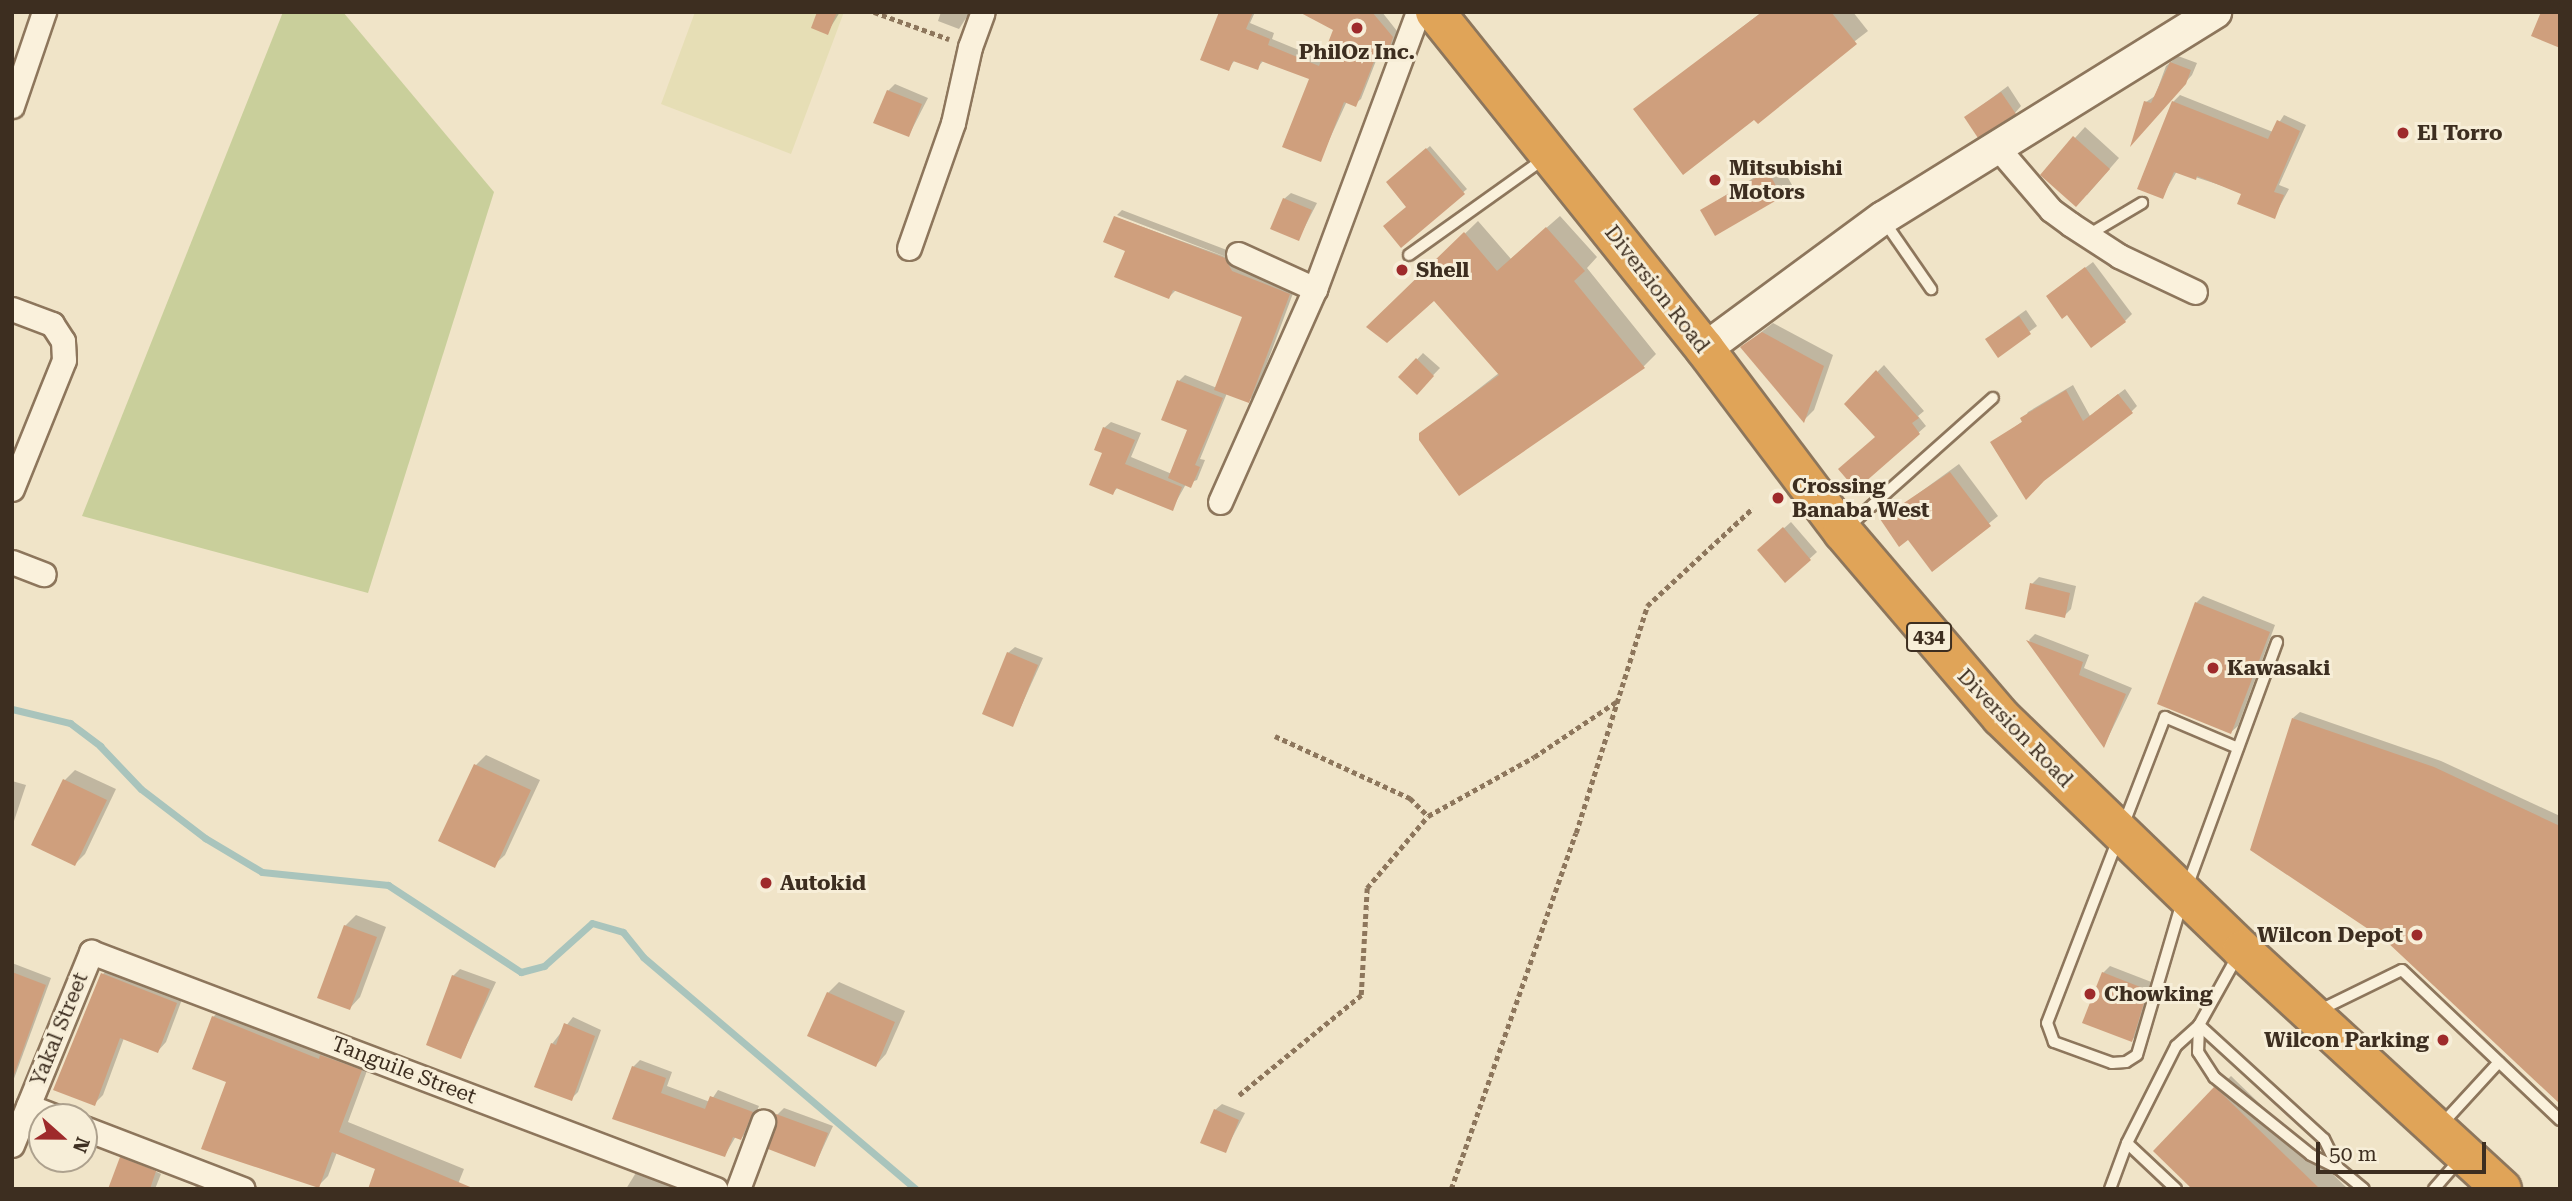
<!DOCTYPE html>
<style>
body{margin:0}
#map{position:relative;width:2572px;height:1201px;overflow:hidden;background:#f0e4c8;font-family:"Roboto Serif",serif}
div>[style]{position:absolute}
.farmland>*{inset:0;background:#e6deb5}
.green>*{inset:0;background:#c9cf9b}
.shadow>*{inset:0;background:#0003}
.stream>*{height:7px;margin:-3.5px;padding:0 3.5px;transform-origin:3.5px;border-radius:3.5px;background:#a9c4bc}
.building>*{inset:0;background:#cf9f7d}
.path>*{height:4.5px;margin-top:-2.25px;transform-origin:0;background:repeating-linear-gradient(90deg,#8d765c 0 5px,transparent 0 8.5px)}
.roads{filter:drop-shadow(2px 0 #8d765c) drop-shadow(-2px 0 #8d765c) drop-shadow(0 2px #8d765c) drop-shadow(0 -2px #8d765c)}
.lane>*{height:10px;margin:-5px;padding:0 5px;transform-origin:5px;border-radius:5px;background:#faf1dc}
.street>*{height:23px;margin:-11.5px;padding:0 11.5px;transform-origin:11.5px;border-radius:11.5px;background:#faf1dc}
.secondary>*{height:32px;margin:-16px;padding:0 16px;transform-origin:16px;border-radius:16px;background:#faf1dc}
.highway>*{height:38px;margin:-19px;padding:0 19px;transform-origin:19px;border-radius:19px;background:#e0a458}
.dots>*{width:19px;height:19px;translate:-50% -50%;box-sizing:border-box;border:4px solid #f7eed8;border-radius:50%}
span{translate:-50% -50%;white-space:nowrap;text-align:center;line-height:1.15;-webkit-text-stroke:6px #f7eed8;paint-order:stroke}
.shield-label span{padding:2px 5px;background:#f7eed8;border:2px solid;border-radius:5px;-webkit-text-stroke-width:0}
.shield-label{font-size:19px;color:#3d2e20;font-weight:700}
.poi-label{font-size:21px;color:#3d2e20;font-weight:700}
.left{translate:0 -50%;text-align:left}
.right{translate:-100% -50%;text-align:right}
.street-label{font-size:21px;color:#3d2e20}
.frame{position:absolute;inset:0;border:14px solid #3d2e20;pointer-events:none}
.north{position:absolute;left:28px;top:1103px;width:70px;height:70px;box-sizing:border-box;background:#f7eed8;border:2px solid #ada18e;border-radius:50%;rotate:111deg;font-size:19px;font-weight:700;line-height:28px;text-align:center;color:#3d2e20}
.north::after{content:'';display:block;margin:auto;width:24px;height:32px;background:#9e2a2b;clip-path:polygon(50% 0,100% 100%,50% 72%,0 100%)}
.scale{position:absolute;left:2316px;top:1142px;width:170px;height:32px;box-sizing:border-box;border:4px solid #3d2e20;border-top:0;padding-left:9px;font-size:21px;line-height:24px;white-space:nowrap;color:#3d2e20;-webkit-text-stroke:5px #f7eed8;paint-order:stroke}
</style>
<div id="map">
<div class="farmland">
<i style="clip-path:polygon(695px 12px,844px 12px,791px 154px,661px 104px)"></i>
</div>
<div class="green">
<i style="clip-path:polygon(283px 12px,343px 12px,494px 192px,368px 593px,82px 516px)"></i>
</div>
<div class="shadow">
<i style="clip-path:polygon(819px 12px,840px 12px,827px 33px)"></i>
<i style="clip-path:polygon(941px 12px,970px 12px,959px 29px,938px 21px)"></i>
<i style="clip-path:polygon(1221px 12px,1255px 12px,1250px 23px,1274px 33px,1272px 39px,1323px 60px,1335px 30px,1316px 12px,1382px 12px,1397px 31px,1391px 51px,1385px 56px,1379px 53px,1361px 99px,1355px 104px,1347px 101px,1320px 160px,1311px 78px,1264px 60px,1257px 68px,1235px 60px,1228px 69px)"></i>
<i style="clip-path:polygon(1762px 12px,1853px 12px,1868px 31px,1755px 118px,1635px 109px)"></i>
<i style="clip-path:polygon(2178px 56px,2197px 63px,2192px 75px,2133px 141px,2146px 102px,2155px 96px,2166px 66px)"></i>
<i style="clip-path:polygon(895px 84px,928px 98px,909px 135px,888px 91px)"></i>
<i style="clip-path:polygon(2008px 86px,2021px 106px,2015px 113px,1966px 117px)"></i>
<i style="clip-path:polygon(2180px 95px,2273px 132px,2284px 115px,2306px 125px,2279px 185px,2289px 189px,2274px 217px,2244px 193px,2177px 171px,2162px 197px,2173px 102px)"></i>
<i style="clip-path:polygon(2085px 127px,2119px 158px,2087px 195px,2042px 174px)"></i>
<i style="clip-path:polygon(1430px 146px,1467px 189px,1401px 245px,1408px 206px,1388px 182px)"></i>
<i style="clip-path:polygon(1779px 162px,1792px 185px,1781px 196px,1702px 210px)"></i>
<i style="clip-path:polygon(1291px 193px,1317px 203px,1299px 238px,1284px 199px)"></i>
<i style="clip-path:polygon(1122px 210px,1232px 252px,1295px 288px,1255px 395px,1248px 401px,1227px 393px,1200px 459px,1205px 460px,1197px 480px,1186px 484px,1172px 509px,1118px 487px,1113px 493px,1104px 428px,1111px 422px,1141px 433px,1131px 457px,1172px 474px,1190px 430px,1164px 419px,1179px 381px,1185px 375px,1217px 388px,1244px 316px,1177px 289px,1169px 297px,1127px 250px,1115px 217px,1234px 260px,1117px 215px)"></i>
<i style="clip-path:polygon(1560px 216px,1597px 257px,1587px 268px,1656px 354px,1643px 367px,1421px 434px,1499px 373px,1434px 299px,1369px 327px,1478px 221px,1511px 259px)"></i>
<i style="clip-path:polygon(2093px 262px,2132px 314px,2125px 321px,2068px 313px,2048px 296px)"></i>
<i style="clip-path:polygon(2026px 310px,2037px 326px,1998px 355px,1994px 333px)"></i>
<i style="clip-path:polygon(1773px 323px,1833px 355px,1814px 410px,1804px 420px,1742px 347px)"></i>
<i style="clip-path:polygon(1423px 353px,1440px 368px,1417px 392px,1401px 377px)"></i>
<i style="clip-path:polygon(1884px 365px,1924px 411px,1918px 416px,1926px 426px,1857px 487px,1877px 437px,1846px 404px)"></i>
<i style="clip-path:polygon(2073px 385px,2090px 416px,2125px 389px,2137px 406px,2131px 412px,1993px 443px,2023px 421px,2028px 412px)"></i>
<i style="clip-path:polygon(1959px 464px,1998px 516px,1933px 569px,1909px 538px,1882px 520px)"></i>
<i style="clip-path:polygon(1791px 522px,1817px 552px,1786px 580px,1766px 544px)"></i>
<i style="clip-path:polygon(2039px 577px,2076px 586px,2071px 609px,2064px 616px,2032px 584px)"></i>
<i style="clip-path:polygon(2203px 596px,2275px 625px,2238px 726px,2231px 732px,2196px 603px)"></i>
<i style="clip-path:polygon(2035px 634px,2089px 655px,2084px 668px,2132px 688px,2104px 746px,2029px 640px)"></i>
<i style="clip-path:polygon(1015px 647px,1043px 658px,1013px 724px,1008px 653px)"></i>
<i style="clip-path:polygon(2300px 712px,2441px 761px,2560px 816px,2560px 1102px,2293px 718px)"></i>
<i style="clip-path:polygon(486px 755px,540px 780px,505px 855px,494px 865px,476px 765px)"></i>
<i style="clip-path:polygon(75px 770px,116px 789px,85px 854px,75px 864px,65px 780px)"></i>
<i style="clip-path:polygon(12px 781px,26px 785px,12px 827px)"></i>
<i style="clip-path:polygon(356px 915px,386px 927px,360px 997px,350px 1008px,345px 926px)"></i>
<i style="clip-path:polygon(12px 963px,51px 978px,12px 1084px)"></i>
<i style="clip-path:polygon(111px 966px,184px 994px,166px 1042px,158px 1051px,124px 1038px,103px 1095px,94px 1104px,103px 974px)"></i>
<i style="clip-path:polygon(2110px 966px,2154px 983px,2139px 1033px,2132px 1040px,2103px 973px)"></i>
<i style="clip-path:polygon(460px 969px,496px 982px,461px 1057px,453px 976px)"></i>
<i style="clip-path:polygon(839px 982px,905px 1011px,886px 1054px,876px 1065px,809px 1035px,828px 993px)"></i>
<i style="clip-path:polygon(223px 1008px,371px 1060px,348px 1122px,464px 1169px,456px 1189px,337px 1152px,328px 1176px,318px 1186px,228px 1081px,213px 1017px)"></i>
<i style="clip-path:polygon(573px 1017px,601px 1030px,578px 1092px,571px 1099px,552px 1044px)"></i>
<i style="clip-path:polygon(640px 1060px,672px 1072px,667px 1086px,710px 1102px,718px 1090px,759px 1106px,748px 1131px,741px 1138px,736px 1136px,725px 1155px,633px 1067px)"></i>
<i style="clip-path:polygon(2231px 1076px,2348px 1189px,2194px 1189px,2155px 1151px)"></i>
<i style="clip-path:polygon(1222px 1104px,1245px 1113px,1225px 1151px,1215px 1110px)"></i>
<i style="clip-path:polygon(784px 1108px,833px 1126px,815px 1165px,777px 1115px)"></i>
<i style="clip-path:polygon(132px 1148px,166px 1160px,162px 1171px,125px 1157px,161px 1174px,155px 1189px,110px 1189px,121px 1158px)"></i>
<i style="clip-path:polygon(637px 1171px,689px 1189px,626px 1189px)"></i>
<i style="clip-path:polygon(203px 1178px,233px 1189px,193px 1189px)"></i>
</div>
<div class="stream">
<i style="left:12px;top:709px;width:60px;rotate:13.6deg"></i>
<i style="left:70px;top:723px;width:38px;rotate:37deg"></i>
<i style="left:100px;top:746px;width:59px;rotate:46.4deg"></i>
<i style="left:141px;top:789px;width:81px;rotate:37.4deg"></i>
<i style="left:205px;top:838px;width:66px;rotate:30.8deg"></i>
<i style="left:262px;top:872px;width:127px;rotate:5.9deg"></i>
<i style="left:388px;top:885px;width:159px;rotate:33.2deg"></i>
<i style="left:521px;top:972px;width:24px;rotate:-15deg"></i>
<i style="left:544px;top:966px;width:64px;rotate:-41.9deg"></i>
<i style="left:592px;top:923px;width:32px;rotate:16deg"></i>
<i style="left:623px;top:932px;width:32px;rotate:51deg"></i>
<i style="left:643px;top:957px;width:358px;rotate:40.4deg"></i>
</div>
<div class="building">
<i style="clip-path:polygon(817px 12px,837px 12px,828px 35px,811px 28px)"></i>
<i style="clip-path:polygon(1219px 12px,1253px 12px,1246px 29px,1270px 39px,1268px 45px,1319px 66px,1333px 30px,1299px 12px,1372px 12px,1393px 37px,1386px 59px,1377px 54px,1356px 107px,1344px 102px,1321px 162px,1282px 147px,1309px 79px,1261px 61px,1258px 70px,1233px 61px,1229px 71px,1200px 60px)"></i>
<i style="clip-path:polygon(1762px 12px,1831px 12px,1857px 44px,1758px 124px,1754px 120px,1683px 175px,1633px 109px)"></i>
<i style="clip-path:polygon(2541px 12px,2560px 12px,2560px 48px,2531px 36px)"></i>
<i style="clip-path:polygon(2170px 62px,2191px 70px,2186px 84px,2130px 147px,2144px 101px,2151px 103px)"></i>
<i style="clip-path:polygon(887px 90px,922px 104px,909px 137px,873px 123px)"></i>
<i style="clip-path:polygon(2001px 92px,2016px 114px,1978px 138px,1964px 117px)"></i>
<i style="clip-path:polygon(2172px 101px,2268px 139px,2277px 120px,2300px 131px,2274px 192px,2284px 195px,2275px 219px,2237px 204px,2241px 194px,2197px 176px,2196px 180px,2174px 172px,2163px 199px,2137px 189px)"></i>
<i style="clip-path:polygon(2073px 136px,2110px 169px,2076px 207px,2040px 175px)"></i>
<i style="clip-path:polygon(1426px 148px,1465px 194px,1401px 248px,1383px 226px,1406px 207px,1386px 182px)"></i>
<i style="clip-path:polygon(1768px 171px,1782px 197px,1715px 236px,1700px 210px)"></i>
<i style="clip-path:polygon(1283px 198px,1312px 210px,1299px 241px,1270px 229px)"></i>
<i style="clip-path:polygon(1114px 216px,1225px 258px,1232px 271px,1290px 294px,1249px 403px,1214px 390px,1242px 317px,1173px 290px,1169px 299px,1114px 277px,1125px 251px,1103px 242px)"></i>
<i style="clip-path:polygon(1546px 227px,1585px 271px,1574px 281px,1645px 368px,1459px 496px,1419px 440px,1419px 433px,1499px 375px,1434px 301px,1387px 343px,1366px 327px,1464px 232px,1497px 271px)"></i>
<i style="clip-path:polygon(2085px 267px,2126px 322px,2091px 348px,2067px 315px,2062px 319px,2046px 296px)"></i>
<i style="clip-path:polygon(2019px 316px,2031px 334px,1998px 358px,1985px 339px)"></i>
<i style="clip-path:polygon(1762px 332px,1824px 366px,1804px 423px,1740px 347px)"></i>
<i style="clip-path:polygon(1416px 358px,1434px 376px,1417px 395px,1398px 377px)"></i>
<i style="clip-path:polygon(1876px 370px,1919px 418px,1912px 423px,1920px 434px,1856px 490px,1838px 469px,1875px 437px,1844px 404px)"></i>
<i style="clip-path:polygon(1177px 380px,1223px 398px,1195px 465px,1200px 467px,1191px 488px,1168px 478px,1187px 430px,1161px 420px)"></i>
<i style="clip-path:polygon(2066px 390px,2083px 421px,2118px 394px,2133px 413px,2044px 481px,2026px 500px,1990px 442px,2022px 422px,2020px 418px)"></i>
<i style="clip-path:polygon(1103px 427px,1135px 440px,1125px 464px,1182px 487px,1173px 511px,1116px 488px,1113px 495px,1089px 485px,1102px 453px,1094px 450px)"></i>
<i style="clip-path:polygon(1950px 472px,1991px 526px,1932px 572px,1908px 540px,1899px 547px,1880px 519px)"></i>
<i style="clip-path:polygon(1783px 527px,1811px 560px,1785px 583px,1757px 550px)"></i>
<i style="clip-path:polygon(2030px 583px,2070px 593px,2065px 618px,2025px 609px)"></i>
<i style="clip-path:polygon(2195px 602px,2270px 632px,2231px 734px,2157px 704px)"></i>
<i style="clip-path:polygon(2026px 640px,2083px 662px,2079px 675px,2126px 694px,2104px 748px)"></i>
<i style="clip-path:polygon(1007px 652px,1038px 665px,1013px 727px,982px 714px)"></i>
<i style="clip-path:polygon(2292px 718px,2434px 767px,2560px 826px,2560px 1104px,2386px 941px,2250px 850px)"></i>
<i style="clip-path:polygon(474px 764px,531px 790px,495px 868px,438px 841px)"></i>
<i style="clip-path:polygon(63px 779px,107px 800px,75px 866px,31px 845px)"></i>
<i style="clip-path:polygon(344px 925px,377px 937px,350px 1010px,317px 998px)"></i>
<i style="clip-path:polygon(12px 972px,46px 985px,14px 1075px,12px 1074px)"></i>
<i style="clip-path:polygon(2102px 972px,2148px 990px,2132px 1042px,2082px 1023px)"></i>
<i style="clip-path:polygon(101px 973px,177px 1003px,158px 1053px,120px 1038px,95px 1106px,53px 1090px)"></i>
<i style="clip-path:polygon(452px 975px,490px 989px,461px 1059px,426px 1045px)"></i>
<i style="clip-path:polygon(827px 992px,895px 1022px,876px 1067px,807px 1036px)"></i>
<i style="clip-path:polygon(212px 1016px,319px 1059px,320px 1055px,362px 1070px,339px 1132px,475px 1189px,368px 1189px,375px 1169px,332px 1152px,319px 1188px,201px 1149px,226px 1082px,192px 1069px)"></i>
<i style="clip-path:polygon(564px 1023px,595px 1036px,572px 1101px,534px 1087px,551px 1043px,556px 1045px)"></i>
<i style="clip-path:polygon(632px 1066px,666px 1078px,661px 1093px,705px 1109px,710px 1096px,753px 1112px,741px 1140px,733px 1137px,725px 1157px,612px 1119px)"></i>
<i style="clip-path:polygon(2214px 1087px,2216px 1088px,2320px 1189px,2192px 1189px,2153px 1151px)"></i>
<i style="clip-path:polygon(1214px 1109px,1239px 1120px,1226px 1153px,1200px 1143px)"></i>
<i style="clip-path:polygon(776px 1114px,828px 1133px,815px 1167px,768px 1149px)"></i>
<i style="clip-path:polygon(120px 1157px,156px 1171px,150px 1189px,108px 1189px)"></i>
</div>
<div class="path">
<i style="left:874px;top:12px;width:80px;rotate:19.8deg"></i>
<i style="left:1275px;top:736px;width:149px;rotate:24.7deg"></i>
<i style="left:1410px;top:798px;width:25px;rotate:45deg"></i>
<i style="left:1428px;top:816px;width:121px;rotate:-29.1deg"></i>
<i style="left:1534px;top:757px;width:99px;rotate:-33.9deg"></i>
<i style="left:1239px;top:1095px;width:158px;rotate:-39.3deg"></i>
<i style="left:1361px;top:995px;width:107px;rotate:-86.8deg"></i>
<i style="left:1367px;top:888px;width:94px;rotate:-49.7deg"></i>
<i style="left:1451px;top:1189px;width:377px;rotate:-70.7deg"></i>
<i style="left:1576px;top:833px;width:238px;rotate:-72.6deg"></i>
<i style="left:1647px;top:606px;width:144px;rotate:-42.8deg"></i>
</div>
<div class="roads">
<div class="lane">
<i style="left:1884px;top:221px;width:83px;rotate:55.3deg"></i>
<i style="left:2088px;top:235px;width:63px;rotate:-30.7deg"></i>
<i style="left:1409px;top:255px;width:167px;rotate:-35.5deg"></i>
<i style="left:1848px;top:527px;width:194px;rotate:-41.7deg"></i>
<i style="left:2187px;top:887px;width:261px;rotate:-69.8deg"></i>
<i style="left:2182px;top:902px;width:159px;rotate:106.4deg"></i>
<i style="left:2137px;top:1055px;width:13px;rotate:148deg"></i>
<i style="left:2126px;top:1062px;width:14px;rotate:176deg"></i>
<i style="left:2112px;top:1063px;width:62px;rotate:-160.1deg"></i>
<i style="left:2054px;top:1042px;width:20px;rotate:-110deg"></i>
<i style="left:2047px;top:1023px;width:328px;rotate:-68.9deg"></i>
<i style="left:2165px;top:717px;width:79px;rotate:23deg"></i>
<i style="left:2238px;top:955px;width:80px;rotate:119.1deg"></i>
<i style="left:2199px;top:1025px;width:27px;rotate:92deg"></i>
<i style="left:2198px;top:1052px;width:30px;rotate:57deg"></i>
<i style="left:2214px;top:1077px;width:124px;rotate:38.8deg"></i>
<i style="left:2311px;top:1155px;width:30px;rotate:26deg"></i>
<i style="left:2320px;top:1010px;width:91px;rotate:-26deg"></i>
<i style="left:2402px;top:970px;width:218px;rotate:43.5deg"></i>
<i style="left:2442px;top:1124px;width:84px;rotate:-47.4deg"></i>
<i style="left:2110px;top:1189px;width:49px;rotate:-69.7deg"></i>
<i style="left:2176px;top:1189px;width:67px;rotate:-136.8deg"></i>
<i style="left:2127px;top:1143px;width:109px;rotate:-63.2deg"></i>
<i style="left:2176px;top:1046px;width:31px;rotate:-42deg"></i>
<i style="left:2199px;top:1025px;width:169px;rotate:42.4deg"></i>
<i style="left:2324px;top:1139px;width:32px;rotate:64deg"></i>
<i style="left:2338px;top:1168px;width:33px;rotate:39deg"></i>
<i style="left:2434px;top:1189px;width:40px;rotate:-49deg"></i>
</div>
<div class="street">
<i style="left:12px;top:106px;width:99px;rotate:-71.2deg"></i>
<i style="left:1997px;top:147px;width:83px;rotate:49.4deg"></i>
<i style="left:2051px;top:210px;width:24px;rotate:36deg"></i>
<i style="left:2070px;top:224px;width:59px;rotate:33.1deg"></i>
<i style="left:2119px;top:256px;width:84px;rotate:25.3deg"></i>
<i style="left:909px;top:248px;width:133px;rotate:-70.6deg"></i>
<i style="left:953px;top:123px;width:78px;rotate:-77.4deg"></i>
<i style="left:970px;top:47px;width:37px;rotate:-70deg"></i>
<i style="left:1238px;top:254px;width:85px;rotate:24.4deg"></i>
<i style="left:12px;top:309px;width:43px;rotate:20.6deg"></i>
<i style="left:52px;top:324px;width:20px;rotate:57deg"></i>
<i style="left:63px;top:341px;width:19px;rotate:87deg"></i>
<i style="left:64px;top:360px;width:139px;rotate:112deg"></i>
<i style="left:1220px;top:502px;width:233px;rotate:-66deg"></i>
<i style="left:1315px;top:289px;width:296px;rotate:-69.6deg"></i>
<i style="left:12px;top:562px;width:34px;rotate:21deg"></i>
<i style="left:28px;top:1106px;width:30px;rotate:21deg"></i>
<i style="left:84px;top:1128px;width:170px;rotate:21deg"></i>
<i style="left:12px;top:1145px;width:209px;rotate:-67.7deg"></i>
<i style="left:91px;top:952px;width:668px;rotate:20.77deg"></i>
<i style="left:738px;top:1189px;width:72px;rotate:-69.5deg"></i>
</div>
<div class="secondary">
<i style="left:1705px;top:349px;width:221px;rotate:-36.4deg"></i>
<i style="left:1883px;top:218px;width:391px;rotate:-31.8deg"></i>
</div>
<div class="highway">
<i style="left:1435px;top:12px;width:432px;rotate:51.3deg"></i>
<i style="left:1705px;top:349px;width:229px;rotate:53deg"></i>
<i style="left:1843px;top:532px;width:243px;rotate:49.5deg"></i>
<i style="left:2001px;top:717px;width:335px;rotate:44deg"></i>
<i style="left:2242px;top:950px;width:353px;rotate:42.6deg"></i>
</div>
</div>
<div class="dots">
<i style="left:1357px;top:28px;background:#9e2a2b"></i>
<i style="left:2403px;top:133px;background:#9e2a2b"></i>
<i style="left:1715px;top:180px;background:#9e2a2b"></i>
<i style="left:1402px;top:270px;background:#9e2a2b"></i>
<i style="left:1778px;top:498px;background:#9e2a2b"></i>
<i style="left:2213px;top:668px;background:#9e2a2b"></i>
<i style="left:766px;top:883px;background:#9e2a2b"></i>
<i style="left:2417px;top:935px;background:#9e2a2b"></i>
<i style="left:2090px;top:994px;background:#9e2a2b"></i>
<i style="left:2443px;top:1040px;background:#9e2a2b"></i>
</div>
<div class="shield-label">
<span style="left:1929px;top:637px">434</span>
</div>
<div class="poi-label">
<span style="left:1357px;top:52px">PhilOz Inc.</span>
<span class="left" style="left:2417px;top:133px">El Torro</span>
<span class="left" style="left:1729px;top:180px">Mitsubishi<br>Motors</span>
<span class="left" style="left:1416px;top:270px">Shell</span>
<span class="left" style="left:1792px;top:498px">Crossing<br>Banaba West</span>
<span class="left" style="left:2227px;top:668px">Kawasaki</span>
<span class="left" style="left:780px;top:883px">Autokid</span>
<span class="right" style="left:2403px;top:935px">Wilcon Depot</span>
<span class="left" style="left:2104px;top:994px">Chowking</span>
<span class="right" style="left:2429px;top:1040px">Wilcon Parking</span>
</div>
<div class="street-label">
<span style="left:1657px;top:289px;rotate:52deg">Diversion Road</span>
<span style="left:2015px;top:728px;rotate:46deg">Diversion Road</span>
<span style="left:59px;top:1029px;rotate:-68deg">Yakal Street</span>
<span style="left:404px;top:1070px;rotate:21deg">Tanguile Street</span>
</div>
<div class="frame"></div>
<div class="north">N</div>
<div class="scale">50 m</div>
</div>
